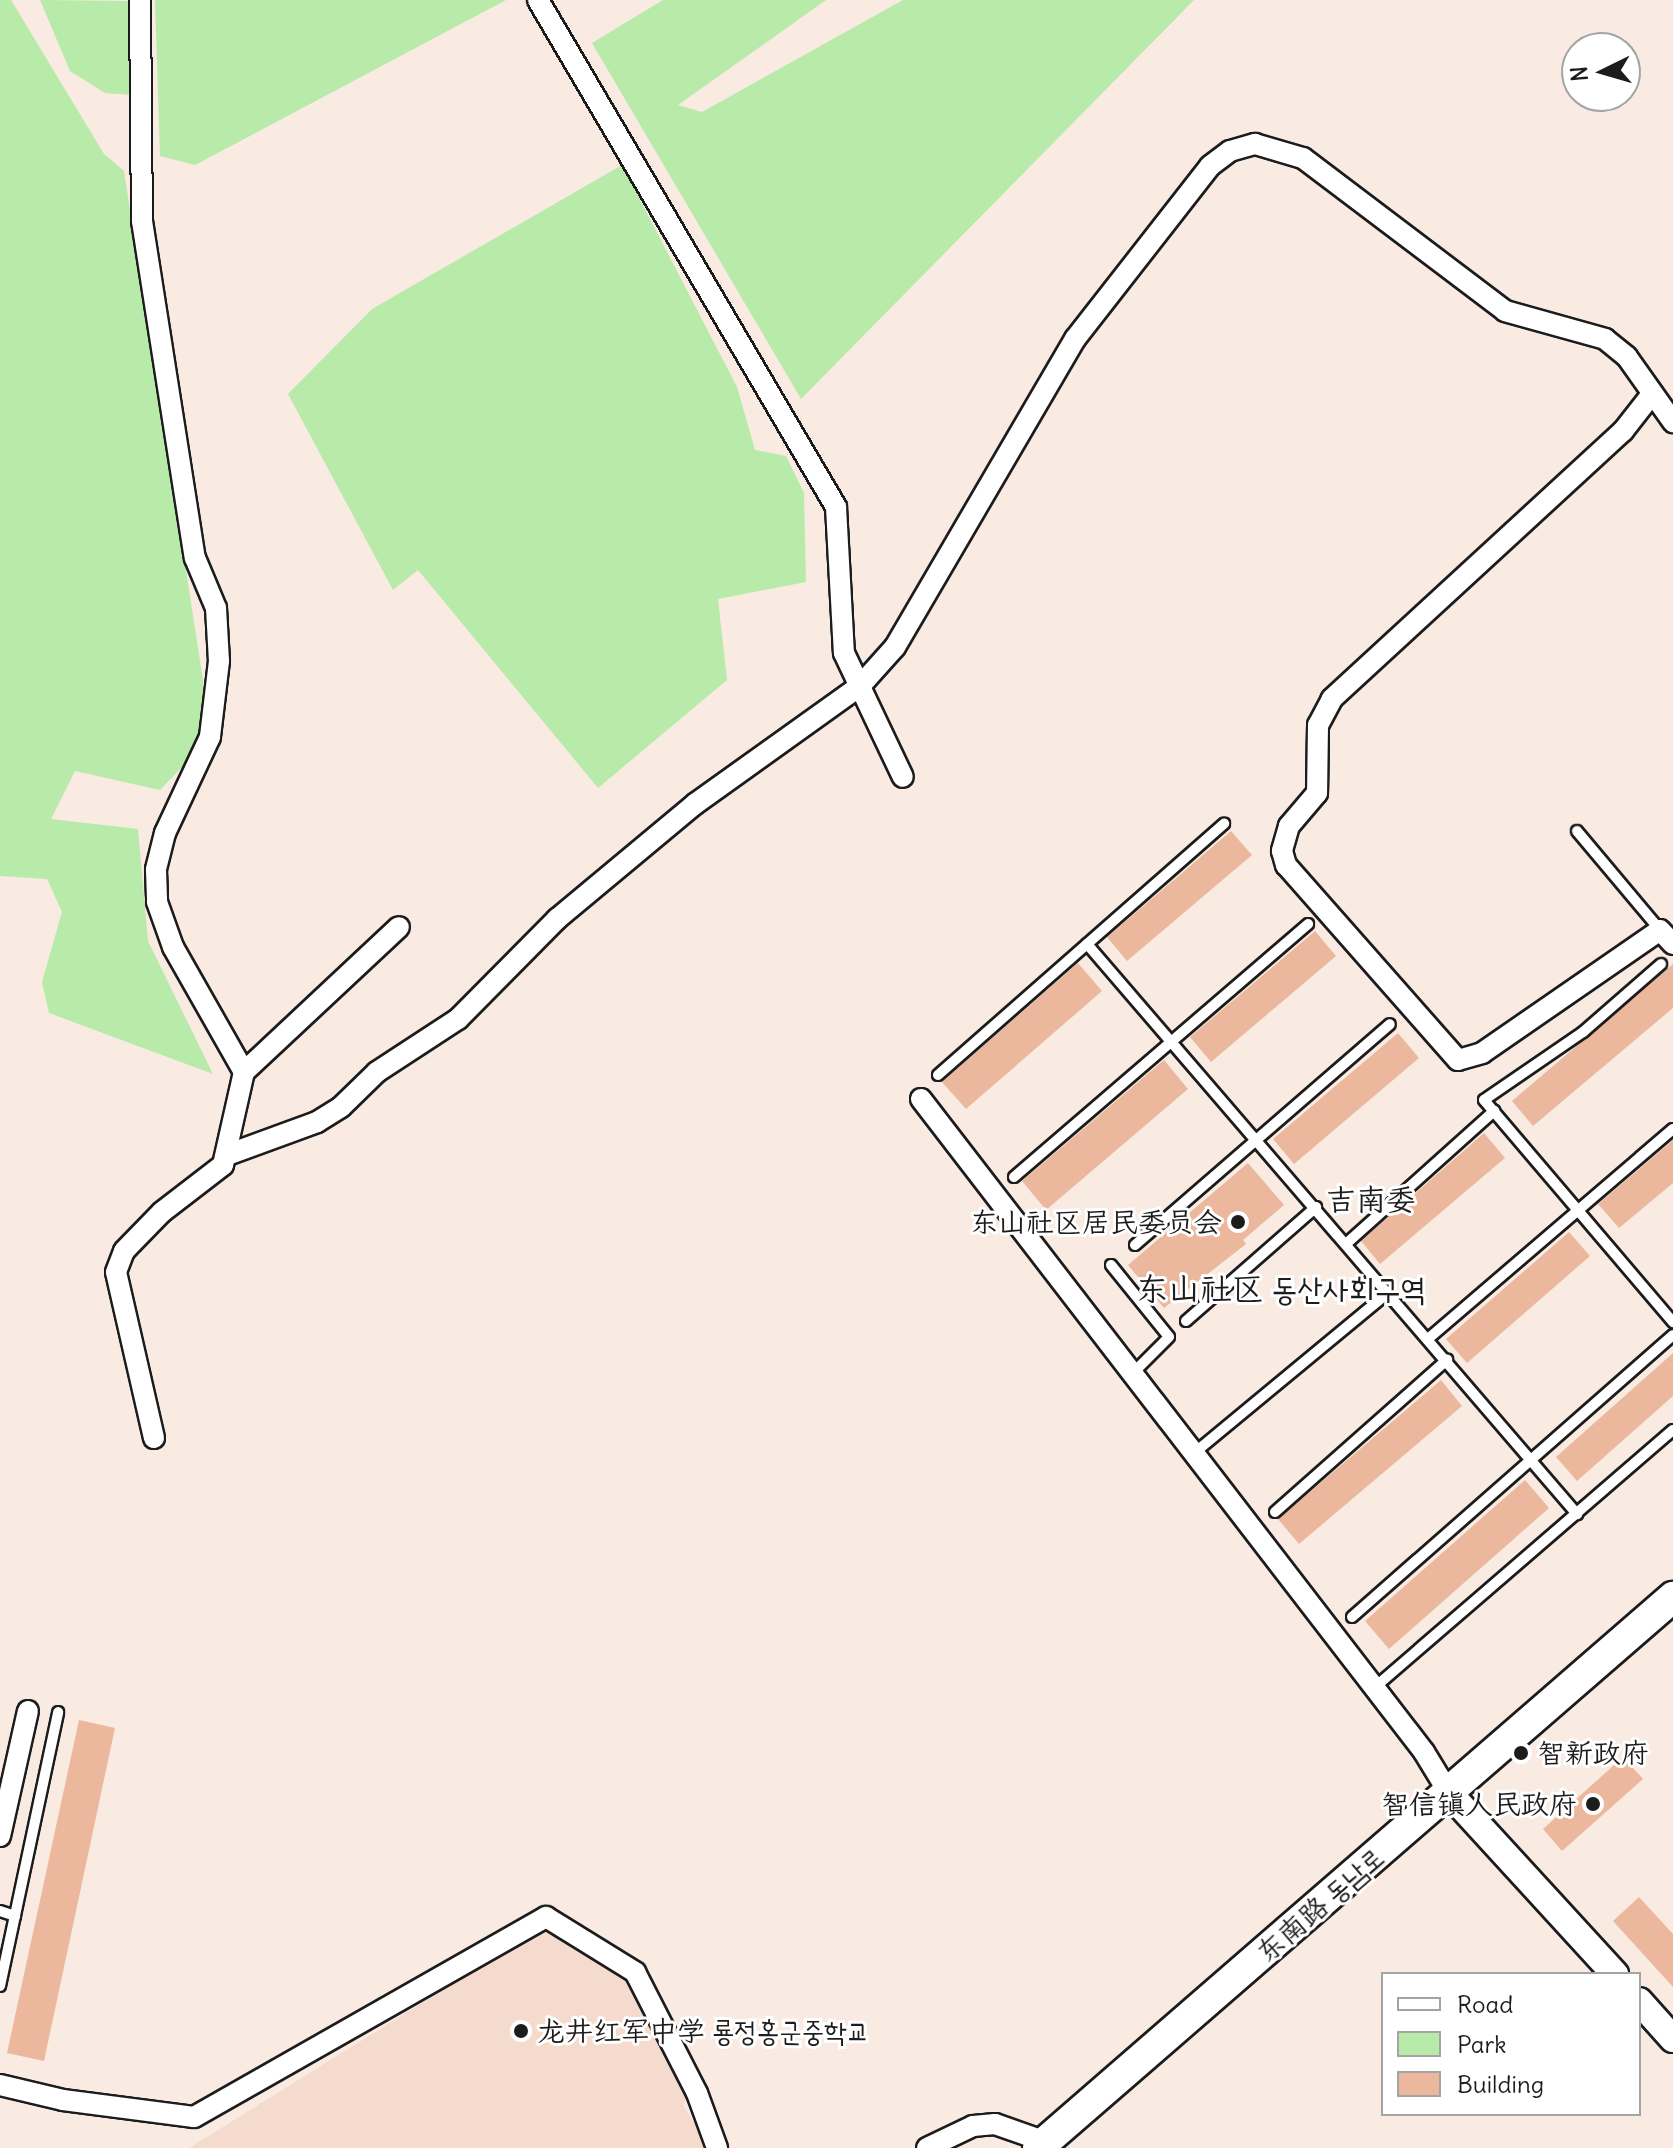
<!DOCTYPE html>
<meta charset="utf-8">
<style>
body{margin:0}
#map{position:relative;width:1673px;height:2148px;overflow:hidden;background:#f9eae2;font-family:Delius,"LXGW WenKai TC","Poor Story",sans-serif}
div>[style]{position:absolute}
.built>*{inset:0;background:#f5dbcd}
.green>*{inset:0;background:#b8eaaa}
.building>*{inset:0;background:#ebb89d}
.roads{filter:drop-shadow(2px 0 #1c1c1c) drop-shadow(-2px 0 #1c1c1c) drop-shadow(0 2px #1c1c1c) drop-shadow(0 -2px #1c1c1c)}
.service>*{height:10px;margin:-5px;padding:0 5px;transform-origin:5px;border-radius:5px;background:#fff}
.minor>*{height:20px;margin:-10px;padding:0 10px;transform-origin:10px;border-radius:10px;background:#fff}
.tertiary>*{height:26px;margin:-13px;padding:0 13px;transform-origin:13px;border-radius:13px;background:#fff}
.secondary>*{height:30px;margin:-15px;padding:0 15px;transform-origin:15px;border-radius:15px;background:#fff}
.dots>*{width:22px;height:22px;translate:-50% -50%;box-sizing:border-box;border:4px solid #fff;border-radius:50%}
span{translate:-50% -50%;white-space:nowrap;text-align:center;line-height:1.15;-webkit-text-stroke:6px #fff;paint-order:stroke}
.poi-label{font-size:28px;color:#1c1c1c}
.right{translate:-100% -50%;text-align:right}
.left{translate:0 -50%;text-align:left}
.street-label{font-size:28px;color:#1c1c1c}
.neighbourhood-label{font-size:30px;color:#1c1c1c}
.quarter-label{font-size:32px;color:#1c1c1c}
.legend{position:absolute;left:1381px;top:1972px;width:260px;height:144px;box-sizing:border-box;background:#fff;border:2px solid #a4a4a4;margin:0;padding:10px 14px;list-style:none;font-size:24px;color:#1c1c1c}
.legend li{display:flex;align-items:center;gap:16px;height:40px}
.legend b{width:40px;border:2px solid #a4a4a4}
.north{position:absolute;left:1561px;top:32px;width:80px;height:80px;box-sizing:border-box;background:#fff;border:2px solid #a4a4a4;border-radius:50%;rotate:265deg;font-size:22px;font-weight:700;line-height:32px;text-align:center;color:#1c1c1c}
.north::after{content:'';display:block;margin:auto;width:28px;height:36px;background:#1c1c1c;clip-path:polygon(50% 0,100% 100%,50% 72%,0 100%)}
</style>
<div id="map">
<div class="built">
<i style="clip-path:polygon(555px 1920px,637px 1972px,693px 2090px,683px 2104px,708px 2148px,189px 2148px)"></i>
</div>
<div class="green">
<i style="clip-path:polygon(0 0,11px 0,104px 154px,124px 171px,203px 680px,205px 743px,160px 790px,75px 771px,51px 819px,138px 829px,148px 941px,213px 1074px,49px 1013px,42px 982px,62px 912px,47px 879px,0 876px)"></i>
<i style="clip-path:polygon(40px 0,129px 1px,132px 95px,105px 93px,70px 71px)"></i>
<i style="clip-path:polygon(155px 0,506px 0,195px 165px,160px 156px)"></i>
<i style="clip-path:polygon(663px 0,826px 0,678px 105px,702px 112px,903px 0,1194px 0,801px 399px,592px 43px)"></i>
<i style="clip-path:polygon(622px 165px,737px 387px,755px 450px,786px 456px,804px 493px,806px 582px,718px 599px,727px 680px,598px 788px,418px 570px,393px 590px,288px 394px,372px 309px)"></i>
</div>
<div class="building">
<i style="clip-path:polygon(1231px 831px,1252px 855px,1127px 961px,1107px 937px)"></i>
<i style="clip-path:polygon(1315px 931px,1336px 956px,1211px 1062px,1190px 1037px)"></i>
<i style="clip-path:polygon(1078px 963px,1102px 991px,966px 1109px,942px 1082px)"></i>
<i style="clip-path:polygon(1673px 964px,1673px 1008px,1533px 1126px,1512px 1101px)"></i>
<i style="clip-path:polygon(1398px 1033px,1419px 1058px,1294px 1164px,1273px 1139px)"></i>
<i style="clip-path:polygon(1164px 1060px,1188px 1089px,1046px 1210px,1022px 1181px)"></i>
<i style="clip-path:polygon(1484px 1133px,1505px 1158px,1380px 1264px,1361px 1241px)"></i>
<i style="clip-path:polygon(1673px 1140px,1673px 1183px,1619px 1228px,1598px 1204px)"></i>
<i style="clip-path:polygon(1248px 1163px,1284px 1205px,1243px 1240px,1246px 1244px,1164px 1308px,1128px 1265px)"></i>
<i style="clip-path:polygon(1569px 1232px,1590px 1256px,1467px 1363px,1446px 1339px)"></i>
<i style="clip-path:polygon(1673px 1353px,1673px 1396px,1577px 1481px,1556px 1457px)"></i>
<i style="clip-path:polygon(1441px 1380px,1462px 1406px,1299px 1544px,1278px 1519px)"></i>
<i style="clip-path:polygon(1525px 1480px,1549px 1508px,1389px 1649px,1365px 1621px)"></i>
<i style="clip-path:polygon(79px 1720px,115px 1728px,44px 2061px,7px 2053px)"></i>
<i style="clip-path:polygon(1623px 1757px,1643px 1779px,1562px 1851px,1543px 1829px)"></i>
<i style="clip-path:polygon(1639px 1897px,1673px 1934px,1673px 1987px,1613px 1921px)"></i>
</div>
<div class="roads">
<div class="service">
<i style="left:1577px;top:831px;width:129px;rotate:50deg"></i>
<i style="left:1087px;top:944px;width:752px;rotate:49.32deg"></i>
<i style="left:1661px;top:964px;width:103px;rotate:138.9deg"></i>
<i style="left:1583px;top:1032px;width:120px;rotate:145.5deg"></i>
<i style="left:1484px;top:1100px;width:292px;rotate:49.6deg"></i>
<i style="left:938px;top:1075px;width:381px;rotate:-41.3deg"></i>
<i style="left:1014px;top:1177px;width:388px;rotate:-40.7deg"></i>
<i style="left:1347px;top:1243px;width:198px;rotate:-41.9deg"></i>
<i style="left:1135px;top:1245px;width:337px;rotate:-40.9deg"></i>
<i style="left:1111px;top:1265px;width:92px;rotate:51.1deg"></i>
<i style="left:1169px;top:1337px;width:52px;rotate:135deg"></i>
<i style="left:1186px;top:1321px;width:173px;rotate:-41.2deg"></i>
<i style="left:1429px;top:1338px;width:321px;rotate:-40.6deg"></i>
<i style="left:1193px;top:1454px;width:254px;rotate:-39.6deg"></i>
<i style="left:1275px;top:1512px;width:230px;rotate:-41.5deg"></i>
<i style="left:1352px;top:1617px;width:427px;rotate:-41.3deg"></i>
<i style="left:1374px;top:1688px;width:395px;rotate:-40.8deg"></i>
<i style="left:0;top:1911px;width:16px;rotate:18deg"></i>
<i style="left:0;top:1986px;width:280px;rotate:-78deg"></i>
</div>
<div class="minor">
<i style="left:140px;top:0;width:221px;rotate:89.5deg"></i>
<i style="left:142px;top:221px;width:341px;rotate:81.1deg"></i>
<i style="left:195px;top:558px;width:54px;rotate:67.2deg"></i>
<i style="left:216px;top:608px;width:53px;rotate:86.8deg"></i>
<i style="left:219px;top:661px;width:77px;rotate:96.8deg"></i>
<i style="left:210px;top:737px;width:106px;rotate:115.1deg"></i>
<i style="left:165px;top:833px;width:38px;rotate:104deg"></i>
<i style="left:156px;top:870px;width:32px;rotate:88deg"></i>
<i style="left:157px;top:902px;width:48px;rotate:70.4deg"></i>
<i style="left:173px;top:947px;width:144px;rotate:60.4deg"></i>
<i style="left:244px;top:1072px;width:212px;rotate:-43.1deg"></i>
<i style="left:538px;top:0;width:588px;rotate:59.55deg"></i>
<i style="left:836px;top:507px;width:146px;rotate:86.9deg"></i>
<i style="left:844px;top:653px;width:137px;rotate:64.6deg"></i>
<i style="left:1652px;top:394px;width:47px;rotate:128.1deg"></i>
<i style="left:1623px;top:431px;width:396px;rotate:137.4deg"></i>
<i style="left:1332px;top:699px;width:30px;rotate:118deg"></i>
<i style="left:1318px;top:725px;width:68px;rotate:90.8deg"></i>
<i style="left:1317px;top:793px;width:43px;rotate:130.3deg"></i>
<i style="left:1289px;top:826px;width:26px;rotate:106deg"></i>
<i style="left:1282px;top:851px;width:15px;rotate:74deg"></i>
<i style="left:1286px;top:865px;width:260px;rotate:48.6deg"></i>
<i style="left:1458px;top:1060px;width:25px;rotate:-16deg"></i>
<i style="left:1482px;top:1053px;width:216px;rotate:-34.6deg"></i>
<i style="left:1660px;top:930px;width:19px;rotate:47deg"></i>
<i style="left:921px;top:1099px;width:824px;rotate:52.39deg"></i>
<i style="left:1424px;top:1752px;width:48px;rotate:58.6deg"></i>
<i style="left:227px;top:1155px;width:96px;rotate:-20.1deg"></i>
<i style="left:317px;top:1122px;width:28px;rotate:-32deg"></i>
<i style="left:341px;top:1107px;width:50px;rotate:-44.2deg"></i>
<i style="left:377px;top:1072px;width:97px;rotate:-33.2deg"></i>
<i style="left:458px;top:1019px;width:141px;rotate:-45.3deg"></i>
<i style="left:557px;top:919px;width:180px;rotate:-39.8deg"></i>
<i style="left:695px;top:804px;width:203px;rotate:-35.6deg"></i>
<i style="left:860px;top:686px;width:52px;rotate:-48.1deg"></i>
<i style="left:895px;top:647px;width:357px;rotate:-59.7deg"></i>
<i style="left:1075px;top:339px;width:219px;rotate:-52deg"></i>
<i style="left:1210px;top:166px;width:25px;rotate:-37deg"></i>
<i style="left:1230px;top:151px;width:26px;rotate:-16deg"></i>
<i style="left:1255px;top:144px;width:50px;rotate:16.3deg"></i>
<i style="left:1303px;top:158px;width:253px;rotate:37.1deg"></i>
<i style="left:1505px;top:311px;width:104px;rotate:15.6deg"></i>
<i style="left:1605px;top:339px;width:28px;rotate:39deg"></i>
<i style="left:1627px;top:357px;width:80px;rotate:54.7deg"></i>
<i style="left:154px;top:1438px;width:170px;rotate:-102.9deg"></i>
<i style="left:116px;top:1272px;width:22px;rotate:-69deg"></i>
<i style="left:124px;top:1251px;width:54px;rotate:-45.7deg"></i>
<i style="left:162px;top:1212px;width:77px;rotate:-37.6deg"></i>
<i style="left:223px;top:1165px;width:95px;rotate:-77.3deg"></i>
<i style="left:0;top:1836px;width:128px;rotate:-77.4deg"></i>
<i style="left:0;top:2085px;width:65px;rotate:13.4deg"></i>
<i style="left:63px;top:2100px;width:132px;rotate:7.4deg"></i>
<i style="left:194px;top:2117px;width:405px;rotate:-29.6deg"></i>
<i style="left:546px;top:1917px;width:105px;rotate:31.7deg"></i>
<i style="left:635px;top:1972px;width:136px;rotate:62.9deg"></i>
<i style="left:697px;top:2093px;width:59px;rotate:70deg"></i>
<i style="left:927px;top:2148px;width:51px;rotate:-25.6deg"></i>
<i style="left:973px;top:2126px;width:22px;rotate:-5deg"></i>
<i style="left:995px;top:2124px;width:54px;rotate:19.4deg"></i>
</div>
<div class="tertiary">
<i style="left:1449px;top:1793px;width:246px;rotate:47.5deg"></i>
<i style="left:1639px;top:2001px;width:51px;rotate:48.2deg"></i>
</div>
<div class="secondary">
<i style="left:1038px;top:2148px;width:841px;rotate:-40.95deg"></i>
</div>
</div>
<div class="dots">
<i style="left:1238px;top:1222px;background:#1c1c1c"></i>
<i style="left:1521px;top:1753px;background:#1c1c1c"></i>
<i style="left:1593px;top:1804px;background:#1c1c1c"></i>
<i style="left:521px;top:2031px;background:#1c1c1c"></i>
</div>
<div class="poi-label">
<span class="right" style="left:1222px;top:1222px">东山社区居民委员会</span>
<span class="left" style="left:1537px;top:1753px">智新政府</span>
<span class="right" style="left:1577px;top:1804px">智信镇人民政府</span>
<span class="left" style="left:537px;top:2031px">龙井红军中学 룡정홍군중학교</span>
</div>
<div class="street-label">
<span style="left:1320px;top:1905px;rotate:-41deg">东南路 동남로</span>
</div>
<div class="neighbourhood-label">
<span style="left:1371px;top:1199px">吉南委</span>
</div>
<div class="quarter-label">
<span style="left:1281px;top:1289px">东山社区 동산사회구역</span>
</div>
<ul class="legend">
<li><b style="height:10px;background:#fff"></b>Road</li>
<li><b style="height:22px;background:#b8eaaa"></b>Park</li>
<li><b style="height:22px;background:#ebb89d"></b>Building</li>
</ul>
<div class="north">N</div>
</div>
